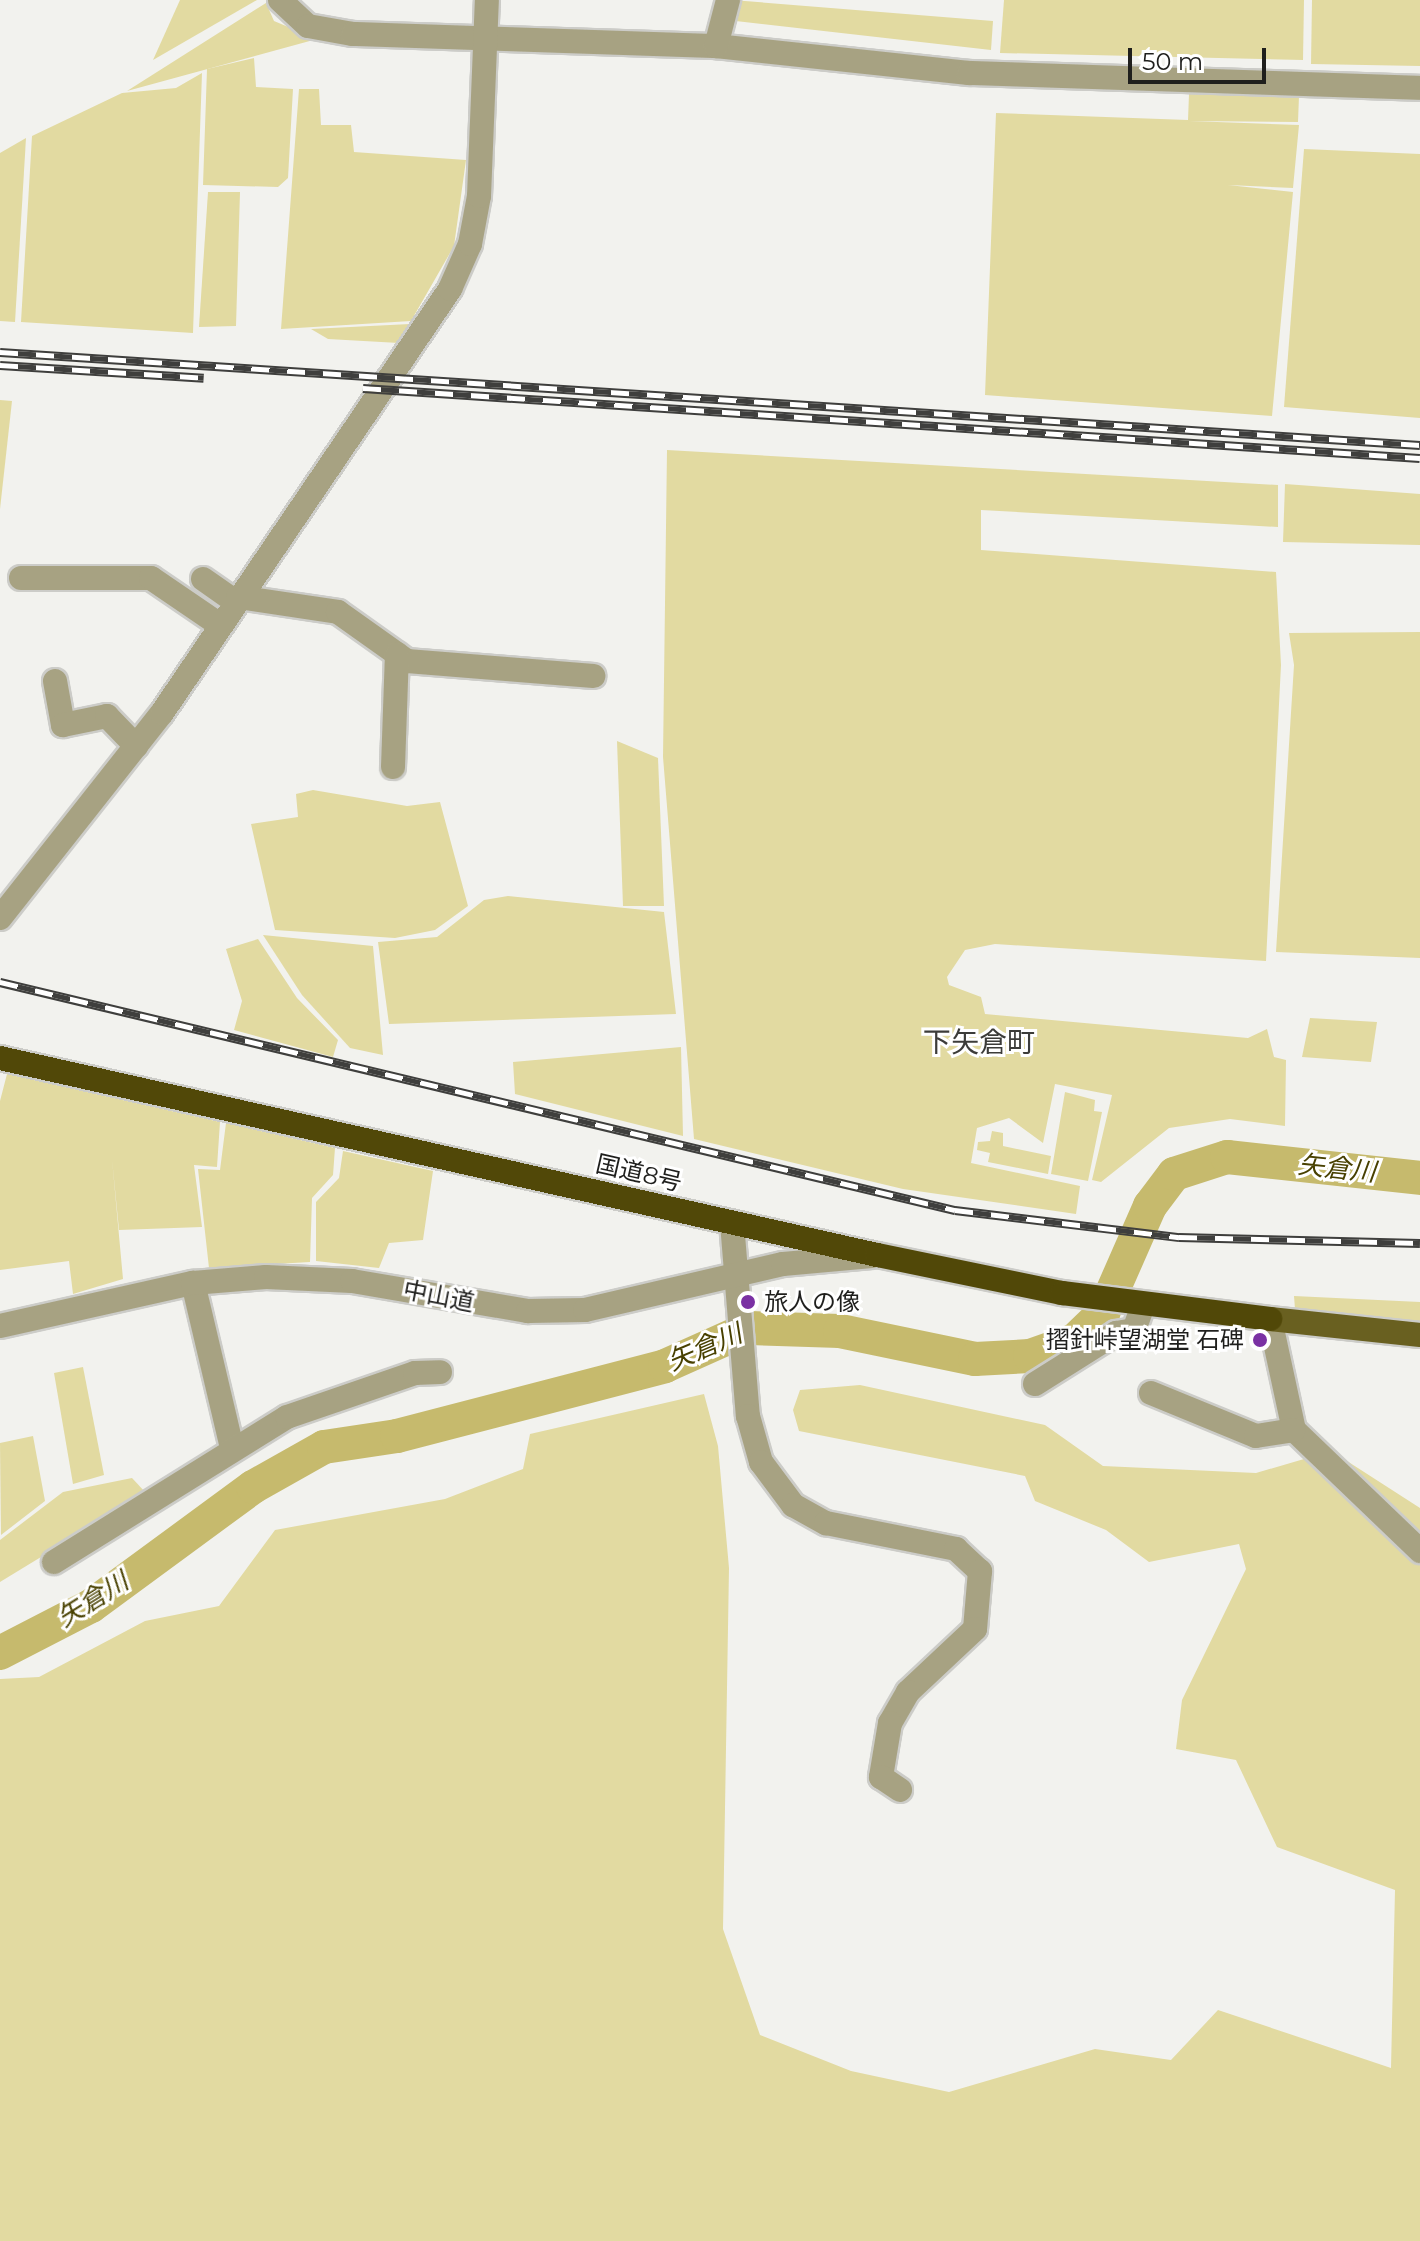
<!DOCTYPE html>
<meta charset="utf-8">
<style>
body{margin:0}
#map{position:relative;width:1420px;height:2241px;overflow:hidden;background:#f2f2ee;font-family:Montserrat,"Noto Sans JP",sans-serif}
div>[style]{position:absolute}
.green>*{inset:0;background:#e2daa1}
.river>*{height:34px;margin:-17px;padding:0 17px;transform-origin:17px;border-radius:17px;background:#c6ba6d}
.roads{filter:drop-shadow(2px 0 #ccccc8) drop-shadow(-2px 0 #ccccc8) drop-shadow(0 2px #ccccc8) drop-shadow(0 -2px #ccccc8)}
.minor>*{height:24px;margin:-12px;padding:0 12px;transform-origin:12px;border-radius:12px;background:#a7a282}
.major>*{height:24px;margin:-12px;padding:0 12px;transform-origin:12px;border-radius:12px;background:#696020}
.highway>*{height:24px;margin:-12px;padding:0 12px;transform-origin:12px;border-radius:12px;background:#514808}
.rail>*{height:9px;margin-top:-4.5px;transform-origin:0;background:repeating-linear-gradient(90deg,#fff 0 18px,#3f3f3d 0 36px);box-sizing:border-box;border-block:2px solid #3f3f3d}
.dots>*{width:22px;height:22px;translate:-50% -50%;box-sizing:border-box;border:4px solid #fff;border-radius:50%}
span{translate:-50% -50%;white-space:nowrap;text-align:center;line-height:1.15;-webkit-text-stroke:6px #fff;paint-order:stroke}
.street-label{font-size:24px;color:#1f1f1d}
.poi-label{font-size:24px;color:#1f1f1d}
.left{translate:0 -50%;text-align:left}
.right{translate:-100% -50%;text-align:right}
.water-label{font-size:26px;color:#484000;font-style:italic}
.quarter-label{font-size:28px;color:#3c3c39}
.scale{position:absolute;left:1128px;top:48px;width:138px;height:36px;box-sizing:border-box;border:4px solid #1f1f1d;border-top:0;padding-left:10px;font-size:24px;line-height:28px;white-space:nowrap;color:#1f1f1d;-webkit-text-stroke:6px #fff;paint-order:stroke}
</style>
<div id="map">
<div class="green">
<i style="clip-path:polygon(180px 0,257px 0,153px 60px)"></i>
<i style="clip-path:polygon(732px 0,993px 21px,991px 50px,727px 20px)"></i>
<i style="clip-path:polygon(1004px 0,1304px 0,1303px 60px,1000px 53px)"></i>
<i style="clip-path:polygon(1312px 0,1420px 0,1420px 66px,1311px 64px)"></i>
<i style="clip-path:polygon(266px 3px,274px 21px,317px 39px,127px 91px)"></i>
<i style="clip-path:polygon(254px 58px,256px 87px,293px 89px,288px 178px,278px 187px,203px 185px,207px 69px)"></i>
<i style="clip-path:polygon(202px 73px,193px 333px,21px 322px,32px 136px,122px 93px,176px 88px)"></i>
<i style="clip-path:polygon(299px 89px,319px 89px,321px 125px,351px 125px,354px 152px,466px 160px,454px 246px,411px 321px,281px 329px)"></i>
<i style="clip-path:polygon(1189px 94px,1299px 96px,1298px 122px,1189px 121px,1299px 125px,1293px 188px,1228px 185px,1293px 192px,1272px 416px,985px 395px,996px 113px,1188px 120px)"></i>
<i style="clip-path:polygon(26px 138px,15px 322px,0 321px,0 153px)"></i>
<i style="clip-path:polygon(1304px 149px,1420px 154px,1420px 418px,1284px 407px)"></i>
<i style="clip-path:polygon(208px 192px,240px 192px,236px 326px,199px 327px)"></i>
<i style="clip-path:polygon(410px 324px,399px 343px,328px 339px,311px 329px)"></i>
<i style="clip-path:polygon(0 400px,12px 401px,0 509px)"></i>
<i style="clip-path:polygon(667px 450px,1278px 485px,1278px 527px,981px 510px,981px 550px,1276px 572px,1281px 665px,1266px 961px,995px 944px,965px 950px,947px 977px,949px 985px,981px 997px,985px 1014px,1248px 1038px,1267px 1029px,1274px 1057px,1286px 1060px,1285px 1126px,1230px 1119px,1169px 1128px,1101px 1182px,1092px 1180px,1112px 1095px,1055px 1084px,1043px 1143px,1009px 1118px,977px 1128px,971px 1163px,1080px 1186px,1076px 1214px,903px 1189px,694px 1139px,663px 757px)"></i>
<i style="clip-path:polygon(1285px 484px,1420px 494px,1420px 545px,1283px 542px)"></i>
<i style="clip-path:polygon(1420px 632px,1420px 958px,1276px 952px,1294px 665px,1289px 633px)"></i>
<i style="clip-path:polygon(617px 741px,658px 758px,664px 906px,623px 906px)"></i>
<i style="clip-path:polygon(313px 790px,407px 806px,440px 802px,468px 906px,435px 930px,395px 938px,275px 930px,251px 824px,298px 817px,296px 794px)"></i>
<i style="clip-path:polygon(508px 896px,664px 912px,676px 1014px,389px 1024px,378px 942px,437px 937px,484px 900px)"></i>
<i style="clip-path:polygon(263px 935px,373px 946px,383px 1055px,350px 1048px,302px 995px)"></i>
<i style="clip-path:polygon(258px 939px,297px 998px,338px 1040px,333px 1057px,234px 1030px,242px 1001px,226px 949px)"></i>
<i style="clip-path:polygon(1310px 1018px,1377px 1022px,1371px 1062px,1302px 1057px)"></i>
<i style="clip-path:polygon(681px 1047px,683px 1136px,515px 1094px,513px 1062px)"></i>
<i style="clip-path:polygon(7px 1074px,220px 1122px,217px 1167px,194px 1165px,202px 1227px,119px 1230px,112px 1159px,123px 1279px,73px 1294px,69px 1261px,0 1270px,0 1101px)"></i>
<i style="clip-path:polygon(1065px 1092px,1095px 1100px,1094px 1111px,1102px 1112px,1088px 1181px,1051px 1174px)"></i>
<i style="clip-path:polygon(226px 1123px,335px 1148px,333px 1175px,312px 1198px,310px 1262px,209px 1268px,198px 1169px,220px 1170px)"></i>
<i style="clip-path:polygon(992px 1131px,1003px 1133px,1003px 1146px,1051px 1156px,1048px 1174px,988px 1162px,990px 1153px,977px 1150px,978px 1142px,990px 1141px)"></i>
<i style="clip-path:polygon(343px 1151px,433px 1171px,423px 1240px,389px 1243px,379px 1268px,316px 1261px,316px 1202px,339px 1178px)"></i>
<i style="clip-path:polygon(1294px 1296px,1420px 1302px,1420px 1322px,1295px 1309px)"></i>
<i style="clip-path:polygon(83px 1367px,104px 1475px,73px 1484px,54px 1373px)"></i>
<i style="clip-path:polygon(860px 1385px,1045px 1425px,1103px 1466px,1256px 1473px,1304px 1459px,1347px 1461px,1420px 1508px,1420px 2241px,0 2241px,0 1679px,39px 1677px,145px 1621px,219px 1606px,275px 1530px,445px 1499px,523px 1469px,530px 1434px,704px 1394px,718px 1446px,729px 1568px,723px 1929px,760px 2035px,851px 2071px,949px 2092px,1095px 2049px,1171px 2060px,1218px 2010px,1391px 2068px,1395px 1890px,1277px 1847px,1236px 1760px,1176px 1749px,1182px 1700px,1246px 1569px,1239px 1544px,1149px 1562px,1106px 1530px,1035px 1501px,1025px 1476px,799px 1431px,793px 1410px,800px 1390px)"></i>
<i style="clip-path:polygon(33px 1436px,45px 1501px,1px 1535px,0 1443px)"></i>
<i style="clip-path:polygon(132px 1478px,146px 1493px,0 1582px,0 1540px,63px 1492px)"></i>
</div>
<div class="river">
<i style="left:0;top:1653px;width:102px;rotate:-27.3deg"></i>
<i style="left:91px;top:1606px;width:201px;rotate:-36.3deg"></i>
<i style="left:253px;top:1487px;width:81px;rotate:-29.4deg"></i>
<i style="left:324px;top:1447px;width:74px;rotate:-8.6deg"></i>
<i style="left:397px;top:1436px;width:277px;rotate:-14.6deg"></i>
<i style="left:665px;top:1366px;width:93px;rotate:-24.1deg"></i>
<i style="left:750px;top:1328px;width:90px;rotate:1.9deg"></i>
<i style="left:840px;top:1331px;width:138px;rotate:11.7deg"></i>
<i style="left:975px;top:1359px;width:55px;rotate:-3.1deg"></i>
<i style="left:1030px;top:1356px;width:48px;rotate:-19.6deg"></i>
<i style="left:1075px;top:1340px;width:39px;rotate:-44deg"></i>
<i style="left:1103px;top:1313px;width:117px;rotate:-66.3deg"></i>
<i style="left:1150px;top:1206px;width:40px;rotate:-53deg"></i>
<i style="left:1174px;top:1174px;width:56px;rotate:-17.8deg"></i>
<i style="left:1227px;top:1157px;width:194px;rotate:6.2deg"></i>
</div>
<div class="roads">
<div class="minor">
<i style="left:280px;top:0;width:38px;rotate:43deg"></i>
<i style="left:308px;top:26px;width:46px;rotate:10.1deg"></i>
<i style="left:353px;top:34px;width:363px;rotate:1.9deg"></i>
<i style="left:716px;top:46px;width:254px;rotate:6.1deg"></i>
<i style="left:969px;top:73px;width:451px;rotate:1.9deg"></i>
<i style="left:716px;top:46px;width:48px;rotate:-75.4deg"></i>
<i style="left:21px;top:578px;width:130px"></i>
<i style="left:151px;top:578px;width:83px;rotate:34.3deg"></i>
<i style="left:203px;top:579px;width:39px;rotate:35deg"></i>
<i style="left:238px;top:597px;width:101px;rotate:8.5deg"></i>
<i style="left:338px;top:612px;width:85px;rotate:35.4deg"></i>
<i style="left:407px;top:661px;width:187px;rotate:4.6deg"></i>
<i style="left:55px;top:681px;width:45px;rotate:79.7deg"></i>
<i style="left:63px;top:725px;width:45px;rotate:-11.6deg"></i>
<i style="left:107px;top:716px;width:42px;rotate:46deg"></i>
<i style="left:393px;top:767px;width:113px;rotate:-88deg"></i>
<i style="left:0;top:918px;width:261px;rotate:-51.7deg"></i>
<i style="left:162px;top:713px;width:513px;rotate:-55.81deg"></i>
<i style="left:450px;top:289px;width:49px;rotate:-66deg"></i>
<i style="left:470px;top:244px;width:49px;rotate:-79.4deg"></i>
<i style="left:479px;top:196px;width:196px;rotate:-87.7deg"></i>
<i style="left:732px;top:1223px;width:194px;rotate:85.3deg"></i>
<i style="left:748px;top:1416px;width:48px;rotate:74.2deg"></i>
<i style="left:761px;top:1462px;width:54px;rotate:53.3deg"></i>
<i style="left:793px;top:1505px;width:38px;rotate:29deg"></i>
<i style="left:826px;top:1523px;width:133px;rotate:11.3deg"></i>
<i style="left:956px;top:1549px;width:33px;rotate:43deg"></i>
<i style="left:980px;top:1571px;width:58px;rotate:94.9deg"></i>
<i style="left:975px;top:1629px;width:92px;rotate:136.8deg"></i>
<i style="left:908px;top:1692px;width:36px;rotate:120deg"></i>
<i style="left:890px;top:1723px;width:55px;rotate:99.5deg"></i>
<i style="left:881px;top:1777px;width:23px;rotate:34deg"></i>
<i style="left:193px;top:1283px;width:170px;rotate:76.7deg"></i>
<i style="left:1270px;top:1319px;width:114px;rotate:77.8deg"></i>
<i style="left:1294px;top:1430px;width:175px;rotate:43.8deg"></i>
<i style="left:0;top:1326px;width:198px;rotate:-12.6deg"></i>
<i style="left:193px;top:1283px;width:73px;rotate:-4.7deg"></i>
<i style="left:266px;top:1277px;width:86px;rotate:2.7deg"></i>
<i style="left:352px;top:1281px;width:179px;rotate:9.7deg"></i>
<i style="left:528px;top:1311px;width:57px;rotate:-1deg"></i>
<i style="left:585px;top:1310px;width:203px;rotate:-13.1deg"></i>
<i style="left:783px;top:1264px;width:89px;rotate:-5.1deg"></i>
<i style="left:1035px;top:1384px;width:96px;rotate:-32.2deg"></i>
<i style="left:1116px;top:1333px;width:18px;rotate:-9deg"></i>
<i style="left:1134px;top:1330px;width:27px;rotate:-70deg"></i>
<i style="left:1151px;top:1393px;width:113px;rotate:22.3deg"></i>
<i style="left:1256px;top:1436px;width:38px;rotate:-9deg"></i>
<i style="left:54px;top:1562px;width:274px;rotate:-31.9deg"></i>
<i style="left:287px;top:1417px;width:135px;rotate:-19deg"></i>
<i style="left:415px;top:1373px;width:25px;rotate:-2deg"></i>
</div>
<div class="major">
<i style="left:1270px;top:1319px;width:151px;rotate:6.1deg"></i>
</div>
<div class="highway">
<i style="left:0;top:1058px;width:899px;rotate:12.66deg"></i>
<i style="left:877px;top:1255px;width:189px;rotate:11.6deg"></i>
<i style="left:1062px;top:1293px;width:210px;rotate:7.1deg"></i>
</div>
</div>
<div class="rail">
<i style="left:0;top:352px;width:1423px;rotate:3.75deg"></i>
<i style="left:0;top:365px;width:204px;rotate:3.6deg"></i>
<i style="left:363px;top:388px;width:1059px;rotate:3.79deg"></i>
<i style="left:0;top:982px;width:982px;rotate:13.43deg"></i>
<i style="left:955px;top:1210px;width:226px;rotate:6.9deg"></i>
<i style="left:1179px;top:1237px;width:241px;rotate:1.4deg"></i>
</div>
<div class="dots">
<i style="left:748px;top:1302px;background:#7a31a3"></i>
<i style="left:1260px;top:1340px;background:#7a31a3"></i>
</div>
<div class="street-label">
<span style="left:639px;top:1173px;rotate:13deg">国道8号</span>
<span style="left:439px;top:1296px;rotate:11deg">中山道</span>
</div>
<div class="poi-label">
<span class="left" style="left:764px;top:1302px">旅人の像</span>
<span class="right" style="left:1244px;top:1340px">摺針峠望湖堂 石碑</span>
</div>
<div class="water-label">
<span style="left:1337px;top:1169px;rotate:6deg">矢倉川</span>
<span style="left:705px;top:1348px;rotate:-23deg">矢倉川</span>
<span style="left:93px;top:1600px;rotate:-32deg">矢倉川</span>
</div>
<div class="quarter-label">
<span style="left:979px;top:1042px">下矢倉町</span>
</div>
<div class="scale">50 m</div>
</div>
